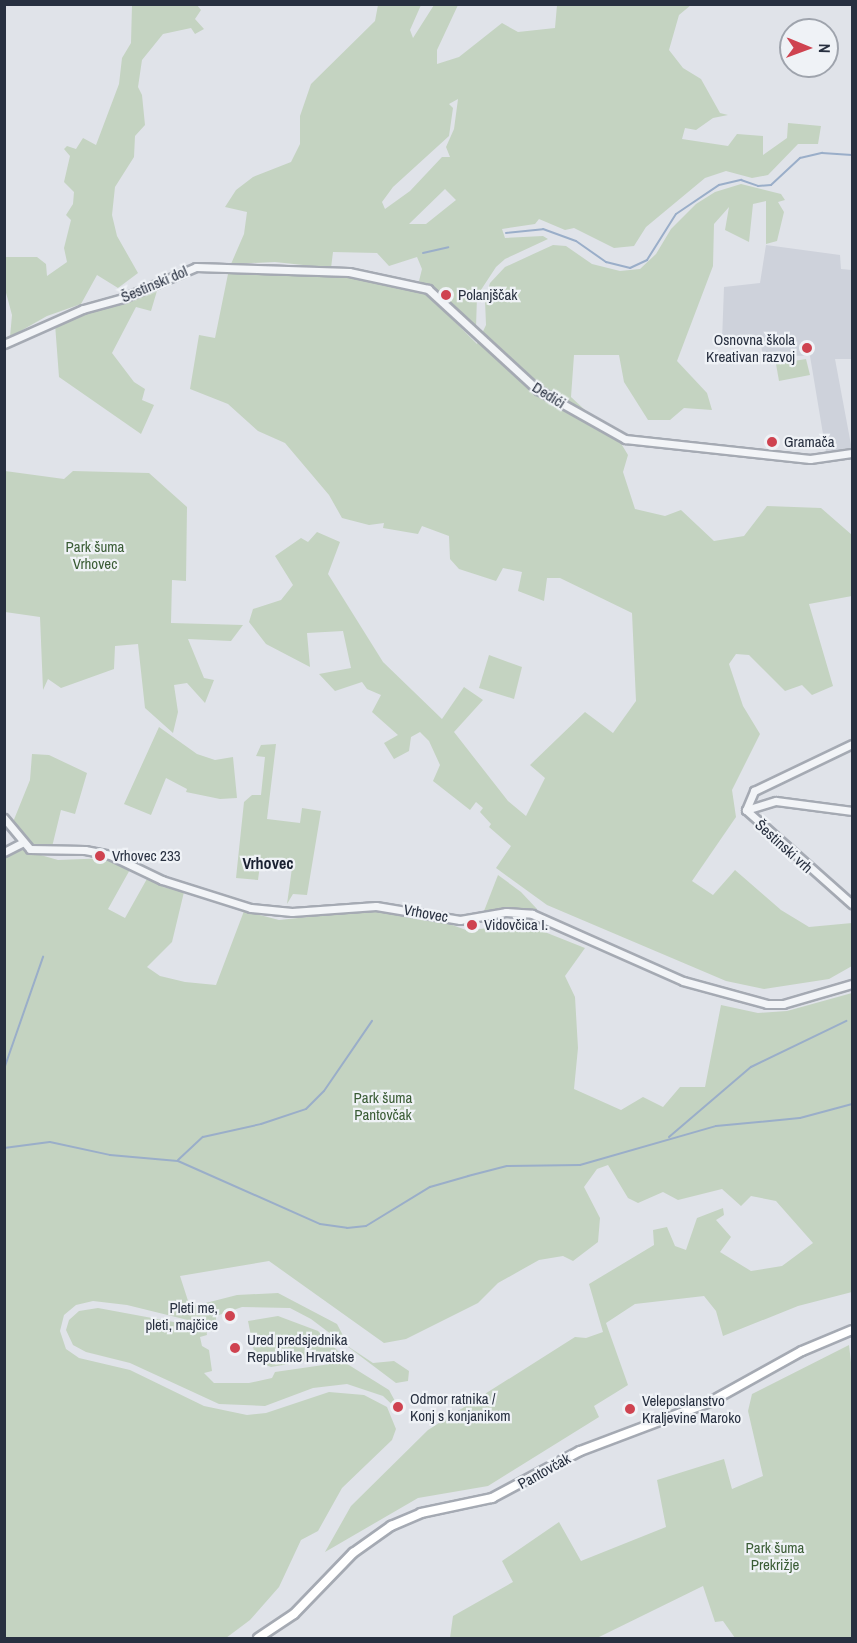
<!DOCTYPE html>
<meta charset="utf-8">
<style>
body{margin:0}
#map{position:relative;width:857px;height:1643px;overflow:hidden;background:#e0e3e9;font-family:"Archivo Narrow",sans-serif}
div>[style]{position:absolute}
.built>*{inset:0;background:#ced2db}
.green>*{inset:0;background:#c4d3c1}
.stream>*{height:2px;margin:-1px;padding:0 1px;transform-origin:1px;border-radius:1px;background:#9aaec9}
.roads{filter:drop-shadow(2px 0 #a5aab3) drop-shadow(-2px 0 #a5aab3) drop-shadow(0 2px #a5aab3) drop-shadow(0 -2px #a5aab3)}
.minor>*{height:7px;margin:-3.5px;padding:0 3.5px;transform-origin:3.5px;border-radius:3.5px;background:#f2f4f7}
.major>*{height:8px;margin:-4px;padding:0 4px;transform-origin:4px;border-radius:4px;background:#fff}
.dots>*{width:16px;height:16px;translate:-50% -50%;box-sizing:border-box;border:3px solid #eff2f6;border-radius:50%}
span{translate:-50% -50%;white-space:nowrap;text-align:center;line-height:1.15;-webkit-text-stroke:4.5px #eff2f6;paint-order:stroke}
.street-label{font-size:15px;color:#283040}
.poi-label{font-size:15px;color:#283040}
.left{translate:0 -50%;text-align:left}
.right{translate:-100% -50%;text-align:right}
.park-label{font-size:15px;color:#3a5c35}
.neighbourhood-label{font-size:16px;color:#1a2131;font-weight:700}
.frame{position:absolute;inset:0;border:6px solid #283040;pointer-events:none}
.north{position:absolute;left:779px;top:18px;width:60px;height:60px;box-sizing:border-box;background:#eff2f6;border:2px solid #9fa4ad;border-radius:50%;rotate:91deg;font-size:16px;font-weight:700;line-height:24px;text-align:center;color:#283040}
.north::after{content:'';display:block;margin:auto;width:21px;height:27px;background:#cf4350;clip-path:polygon(50% 0,100% 100%,50% 72%,0 100%)}
</style>
<div id="map">
<div class="built">
<i style="clip-path:polygon(766px 245px,840px 255px,841px 269px,852px 270px,852px 359px,835px 359px,852px 450px,826px 452px,810px 356px,763px 355px,760px 341px,722px 341px,724px 287px,760px 283px)"></i>
</div>
<div class="green">
<i style="clip-path:polygon(132px 5px,197px 5px,201px 10px,195px 19px,204px 29px,195px 34px,191px 28px,163px 34px,142px 60px,138px 87px,142px 95px,145px 125px,135px 136px,134px 157px,115px 187px,112px 215px,117px 236px,138px 273px,118px 288px,97px 275px,81px 304px,47px 316px,10px 337px,12px 315px,5px 289px,5px 257px,37px 257px,46px 264px,47px 276px,67px 262px,64px 248px,71px 220px,66px 215px,73px 204px,74px 192px,64px 182px,70px 156px,64px 149px,67px 146px,76px 149px,83px 138px,96px 145px,119px 84px,122px 58px,131px 43px)"></i>
<i style="clip-path:polygon(evenodd,378px 5px,421px 5px,410px 30px,413px 38px,434px 5px,458px 5px,437px 50px,437px 64px,459px 57px,502px 23px,518px 32px,555px 28px,557px 5px,691px 5px,679px 15px,669px 50px,683px 68px,701px 79px,720px 113px,728px 115px,713px 118px,696px 130px,685px 128px,682px 139px,728px 146px,737px 134px,763px 136px,763px 155px,787px 138px,788px 123px,821px 126px,818px 144px,798px 144px,768px 175px,752px 178px,726px 171px,705px 178px,646px 227px,634px 246px,614px 248px,574px 228px,565px 230px,539px 219px,535px 224px,502px 229px,505px 238px,543px 236px,548px 239px,505px 259px,496px 267px,477px 296px,476px 328px,456px 314px,433px 289px,419px 281px,422px 269px,417px 257px,389px 266px,377px 253px,333px 252px,331px 268px,275px 262px,231px 264px,244px 234px,247px 212px,225px 207px,236px 190px,253px 177px,291px 162px,300px 144px,300px 116px,311px 84px,375px 21px,378px 5px,458px 99px,454px 129px,446px 147px,450px 157px,442px 157px,410px 191px,385px 209px,382px 202px,393px 187px,449px 136px,453px 108px,449px 104px,458px 99px,378px 5px,445px 189px,456px 200px,426px 224px,409px 224px,445px 189px)"></i>
<i style="clip-path:polygon(741px 184px,781px 194px,785px 200px,778px 202px,784px 212px,777px 241px,766px 244px,766px 201px,753px 204px,749px 242px,725px 230px,729px 207px,714px 224px,713px 266px,677px 361px,707px 393px,712px 410px,684px 408px,670px 420px,648px 420px,624px 382px,619px 355px,574px 355px,571px 397px,587px 412px,610px 425px,628px 455px,623px 472px,635px 509px,665px 516px,681px 510px,714px 541px,744px 536px,767px 506px,821px 508px,852px 535px,852px 596px,809px 604px,833px 686px,812px 695px,802px 685px,785px 691px,749px 655px,736px 654px,729px 664px,743px 706px,760px 734px,732px 790px,736px 817px,692px 881px,713px 895px,735px 870px,781px 910px,809px 927px,852px 923px,852px 966px,829px 979px,764px 989px,726px 981px,547px 905px,496px 868px,511px 846px,489px 827px,491px 824px,480px 812px,483px 808px,476px 802px,470px 810px,433px 781px,440px 765px,429px 741px,420px 732px,411px 737px,409px 751px,394px 759px,384px 743px,398px 735px,372px 712px,381px 695px,367px 689px,362px 682px,335px 691px,319px 674px,351px 668px,343px 631px,307px 633px,310px 667px,266px 644px,249px 622px,253px 609px,281px 600px,293px 585px,275px 556px,301px 538px,308px 542px,317px 532px,340px 542px,328px 574px,383px 662px,442px 719px,464px 687px,483px 700px,454px 732px,508px 801px,526px 816px,545px 778px,530px 765px,585px 712px,613px 733px,636px 701px,632px 613px,560px 578px,547px 578px,544px 601px,518px 591px,522px 572px,503px 568px,496px 581px,459px 569px,450px 559px,449px 536px,422px 526px,418px 534px,383px 528px,384px 523px,369px 525px,342px 518px,329px 495px,285px 443px,258px 431px,228px 404px,190px 389px,199px 335px,215px 338px,229px 269px,251px 275px,354px 275px,424px 291px,477px 344px,486px 325px,485px 300px,490px 283px,505px 267px,553px 245px,566px 246px,592px 264px,620px 271px,640px 269px,656px 254px,671px 229px,696px 204px,715px 192px)"></i>
<i style="clip-path:polygon(159px 284px,151px 311px,136px 307px,112px 353px,134px 382px,145px 389px,142px 400px,154px 405px,141px 434px,59px 377px,55px 324px,126px 301px)"></i>
<i style="clip-path:polygon(806px 359px,810px 375px,779px 381px,776px 364px)"></i>
<i style="clip-path:polygon(5px 471px,64px 479px,73px 471px,149px 473px,187px 507px,186px 581px,172px 580px,171px 623px,243px 625px,231px 641px,188px 639px,204px 678px,214px 680px,205px 703px,187px 683px,174px 685px,178px 712px,173px 733px,145px 708px,138px 644px,115px 646px,114px 669px,61px 688px,48px 679px,43px 690px,40px 617px,5px 612px)"></i>
<i style="clip-path:polygon(489px 655px,522px 667px,514px 699px,479px 688px)"></i>
<i style="clip-path:polygon(159px 727px,197px 754px,215px 760px,233px 757px,237px 798px,220px 799px,186px 792px,187px 789px,166px 778px,151px 815px,124px 804px)"></i>
<i style="clip-path:polygon(276px 744px,267px 819px,300px 823px,302px 808px,321px 811px,307px 895px,293px 894px,287px 904px,292px 868px,260px 865px,258px 880px,236px 878px,244px 802px,252px 795px,261px 795px,265px 757px,256px 756px,261px 745px)"></i>
<i style="clip-path:polygon(32px 754px,49px 755px,87px 773px,75px 814px,61px 810px,52px 847px,28px 843px,13px 822px,30px 780px)"></i>
<i style="clip-path:polygon(23px 850px,58px 860px,110px 858px,132px 866px,108px 909px,125px 918px,148px 877px,163px 887px,184px 892px,172px 942px,147px 967px,160px 976px,185px 982px,216px 985px,244px 911px,279px 920px,366px 911px,430px 917px,466px 930px,527px 925px,585px 948px,565px 976px,575px 997px,578px 1048px,574px 1089px,621px 1110px,643px 1097px,663px 1107px,680px 1087px,705px 1087px,721px 1005px,758px 1013px,787px 1011px,852px 993px,852px 1292px,798px 1306px,723px 1336px,716px 1311px,704px 1296px,635px 1304px,606px 1323px,628px 1385px,594px 1406px,599px 1417px,488px 1486px,418px 1498px,325px 1552px,351px 1506px,428px 1430px,575px 1337px,586px 1338px,603px 1332px,589px 1284px,654px 1245px,653px 1230px,667px 1227px,675px 1246px,686px 1250px,697px 1218px,723px 1208px,724px 1215px,716px 1220px,731px 1237px,720px 1252px,751px 1271px,782px 1266px,813px 1243px,776px 1201px,751px 1196px,741px 1206px,722px 1189px,678px 1200px,663px 1192px,638px 1203px,628px 1198px,608px 1165px,597px 1169px,584px 1187px,600px 1218px,598px 1242px,573px 1261px,563px 1256px,539px 1260px,498px 1283px,478px 1303px,406px 1339px,384px 1343px,269px 1261px,180px 1276px,190px 1307px,237px 1295px,278px 1293px,337px 1324px,349px 1347px,373px 1363px,394px 1361px,409px 1371px,408px 1381px,396px 1383px,311px 1319px,290px 1308px,242px 1307px,216px 1316px,216px 1320px,200px 1323px,127px 1305px,93px 1301px,76px 1305px,64px 1315px,60px 1331px,66px 1349px,79px 1358px,130px 1370px,204px 1406px,247px 1415px,266px 1413px,329px 1392px,364px 1395px,387px 1407px,396px 1429px,392px 1440px,342px 1488px,318px 1531px,301px 1540px,279px 1587px,250px 1620px,226px 1638px,5px 1638px,4px 855px)"></i>
<i style="clip-path:polygon(498px 875px,521px 892px,537px 909px,484px 911px)"></i>
<i style="clip-path:polygon(98px 1308px,206px 1328px,207px 1335px,200px 1337px,202px 1346px,209px 1350px,212px 1371px,204px 1373px,214px 1383px,249px 1383px,272px 1378px,275px 1372px,344px 1362px,389px 1390px,402px 1414px,383px 1396px,347px 1384px,313px 1388px,265px 1406px,219px 1404px,130px 1363px,86px 1352px,73px 1345px,66px 1330px,69px 1320px,79px 1311px)"></i>
<i style="clip-path:polygon(278px 1316px,318px 1331px,342px 1355px,271px 1367px,256px 1361px,248px 1321px)"></i>
<i style="clip-path:polygon(849px 1345px,852px 1371px,852px 1638px,735px 1638px,723px 1621px,715px 1622px,703px 1586px,597px 1638px,450px 1638px,453px 1616px,513px 1582px,502px 1561px,559px 1522px,581px 1561px,666px 1527px,657px 1480px,724px 1459px,732px 1489px,763px 1476px,748px 1411px,752px 1394px)"></i>
</div>
<div class="stream">
<i style="left:506px;top:233px;width:37px;rotate:-6deg"></i>
<i style="left:543px;top:229px;width:35px;rotate:20deg"></i>
<i style="left:576px;top:241px;width:37px;rotate:35deg"></i>
<i style="left:606px;top:262px;width:25px;rotate:14deg"></i>
<i style="left:630px;top:268px;width:19px;rotate:-25deg"></i>
<i style="left:647px;top:260px;width:54px;rotate:-57.8deg"></i>
<i style="left:676px;top:214px;width:52px;rotate:-34deg"></i>
<i style="left:719px;top:185px;width:23px;rotate:-13deg"></i>
<i style="left:741px;top:180px;width:18px;rotate:19deg"></i>
<i style="left:758px;top:186px;width:13px;rotate:-4deg"></i>
<i style="left:771px;top:185px;width:40px;rotate:-43deg"></i>
<i style="left:800px;top:158px;width:23px;rotate:-13deg"></i>
<i style="left:822px;top:153px;width:30px;rotate:4deg"></i>
<i style="left:423px;top:253px;width:26px;rotate:-13deg"></i>
<i style="left:4px;top:1069px;width:119px;rotate:-70.8deg"></i>
<i style="left:669px;top:1137px;width:108px;rotate:-40.5deg"></i>
<i style="left:751px;top:1067px;width:106px;rotate:-25.8deg"></i>
<i style="left:4px;top:1148px;width:46px;rotate:-7.4deg"></i>
<i style="left:50px;top:1142px;width:61px;rotate:12.2deg"></i>
<i style="left:110px;top:1155px;width:68px;rotate:5deg"></i>
<i style="left:178px;top:1161px;width:155px;rotate:23.9deg"></i>
<i style="left:320px;top:1224px;width:27px;rotate:8deg"></i>
<i style="left:347px;top:1228px;width:19px;rotate:-6deg"></i>
<i style="left:366px;top:1226px;width:75px;rotate:-31.4deg"></i>
<i style="left:430px;top:1187px;width:40px;rotate:-16deg"></i>
<i style="left:468px;top:1176px;width:40px;rotate:-14.4deg"></i>
<i style="left:507px;top:1166px;width:73px;rotate:-0.8deg"></i>
<i style="left:580px;top:1165px;width:141px;rotate:-16deg"></i>
<i style="left:716px;top:1126px;width:84px;rotate:-5.4deg"></i>
<i style="left:800px;top:1118px;width:54px;rotate:-15.1deg"></i>
<i style="left:178px;top:1160px;width:34px;rotate:-43deg"></i>
<i style="left:203px;top:1137px;width:59px;rotate:-12.6deg"></i>
<i style="left:261px;top:1124px;width:47px;rotate:-18.4deg"></i>
<i style="left:306px;top:1109px;width:25px;rotate:-45deg"></i>
<i style="left:324px;top:1091px;width:85px;rotate:-55.6deg"></i>
</div>
<div class="roads">
<div class="minor">
<i style="left:4px;top:344px;width:86px;rotate:-23.9deg"></i>
<i style="left:83px;top:309px;width:41px;rotate:-15.4deg"></i>
<i style="left:123px;top:298px;width:79px;rotate:-23deg"></i>
<i style="left:196px;top:267px;width:153px;rotate:1.9deg"></i>
<i style="left:349px;top:272px;width:81px;rotate:12.1deg"></i>
<i style="left:428px;top:289px;width:149px;rotate:42.6deg"></i>
<i style="left:538px;top:390px;width:100px;rotate:29.4deg"></i>
<i style="left:625px;top:439px;width:186px;rotate:6.2deg"></i>
<i style="left:810px;top:459px;width:42px;rotate:-8.1deg"></i>
<i style="left:746px;top:810px;width:142px;rotate:41.6deg"></i>
<i style="left:746px;top:810px;width:21px;rotate:-67deg"></i>
<i style="left:754px;top:791px;width:109px;rotate:-25.6deg"></i>
<i style="left:746px;top:810px;width:31px;rotate:-17deg"></i>
<i style="left:776px;top:801px;width:77px;rotate:7.5deg"></i>
<i style="left:4px;top:818px;width:40px;rotate:50deg"></i>
<i style="left:30px;top:849px;width:55px;rotate:1deg"></i>
<i style="left:85px;top:850px;width:25px;rotate:11deg"></i>
<i style="left:110px;top:855px;width:58px;rotate:25.7deg"></i>
<i style="left:162px;top:880px;width:93px;rotate:17.5deg"></i>
<i style="left:251px;top:908px;width:41px;rotate:5.6deg"></i>
<i style="left:292px;top:912px;width:84px;rotate:-4.1deg"></i>
<i style="left:376px;top:906px;width:85px;rotate:9.5deg"></i>
<i style="left:460px;top:920px;width:47px;rotate:-9.9deg"></i>
<i style="left:506px;top:912px;width:26px;rotate:4deg"></i>
<i style="left:532px;top:914px;width:165px;rotate:23.9deg"></i>
<i style="left:683px;top:981px;width:87px;rotate:15.3deg"></i>
<i style="left:767px;top:1004px;width:16px"></i>
<i style="left:783px;top:1004px;width:72px;rotate:-16.2deg"></i>
<i style="left:4px;top:852px;width:20px;rotate:-27deg"></i>
</div>
<div class="major">
<i style="left:258px;top:1638px;width:43px;rotate:-33.7deg"></i>
<i style="left:294px;top:1614px;width:85px;rotate:-46deg"></i>
<i style="left:353px;top:1553px;width:47px;rotate:-35.4deg"></i>
<i style="left:391px;top:1526px;width:33px;rotate:-23deg"></i>
<i style="left:421px;top:1513px;width:73px;rotate:-11.9deg"></i>
<i style="left:492px;top:1498px;width:100px;rotate:-28.1deg"></i>
<i style="left:580px;top:1451px;width:139px;rotate:-20.7deg"></i>
<i style="left:710px;top:1402px;width:105px;rotate:-29deg"></i>
<i style="left:802px;top:1351px;width:54px;rotate:-22.8deg"></i>
</div>
</div>
<div class="dots">
<i style="left:446px;top:295px;background:#cf4350"></i>
<i style="left:807px;top:348px;background:#cf4350"></i>
<i style="left:772px;top:442px;background:#cf4350"></i>
<i style="left:100px;top:856px;background:#cf4350"></i>
<i style="left:472px;top:925px;background:#cf4350"></i>
<i style="left:230px;top:1316px;background:#cf4350"></i>
<i style="left:235px;top:1348px;background:#cf4350"></i>
<i style="left:398px;top:1407px;background:#cf4350"></i>
<i style="left:630px;top:1409px;background:#cf4350"></i>
</div>
<div class="street-label">
<span style="left:154px;top:284px;rotate:-23deg">Šestinski dol</span>
<span style="left:549px;top:395px;rotate:32deg">Dedići</span>
<span style="left:784px;top:846px;rotate:42deg">Šestinski vrh</span>
<span style="left:426px;top:913px;rotate:10deg">Vrhovec</span>
<span style="left:544px;top:1471px;rotate:-29deg">Pantovčak</span>
</div>
<div class="poi-label">
<span class="left" style="left:458px;top:295px">Polanjščak</span>
<span class="right" style="left:795px;top:348px">Osnovna škola<br>Kreativan razvoj</span>
<span class="left" style="left:784px;top:442px">Gramača</span>
<span class="left" style="left:112px;top:856px">Vrhovec 233</span>
<span class="left" style="left:484px;top:925px">Vidovčica I.</span>
<span class="right" style="left:218px;top:1316px">Pleti me,<br>pleti, majčice</span>
<span class="left" style="left:247px;top:1348px">Ured predsjednika<br>Republike Hrvatske</span>
<span class="left" style="left:410px;top:1407px">Odmor ratnika /<br>Konj s konjanikom</span>
<span class="left" style="left:642px;top:1409px">Veleposlanstvo<br>Kraljevine Maroko</span>
</div>
<div class="park-label">
<span style="left:95px;top:555px">Park šuma<br>Vrhovec</span>
<span style="left:383px;top:1106px">Park šuma<br>Pantovčak</span>
<span style="left:775px;top:1556px">Park šuma<br>Prekrižje</span>
</div>
<div class="neighbourhood-label">
<span style="left:268px;top:863px">Vrhovec</span>
</div>
<div class="frame"></div>
<div class="north">N</div>
</div>
